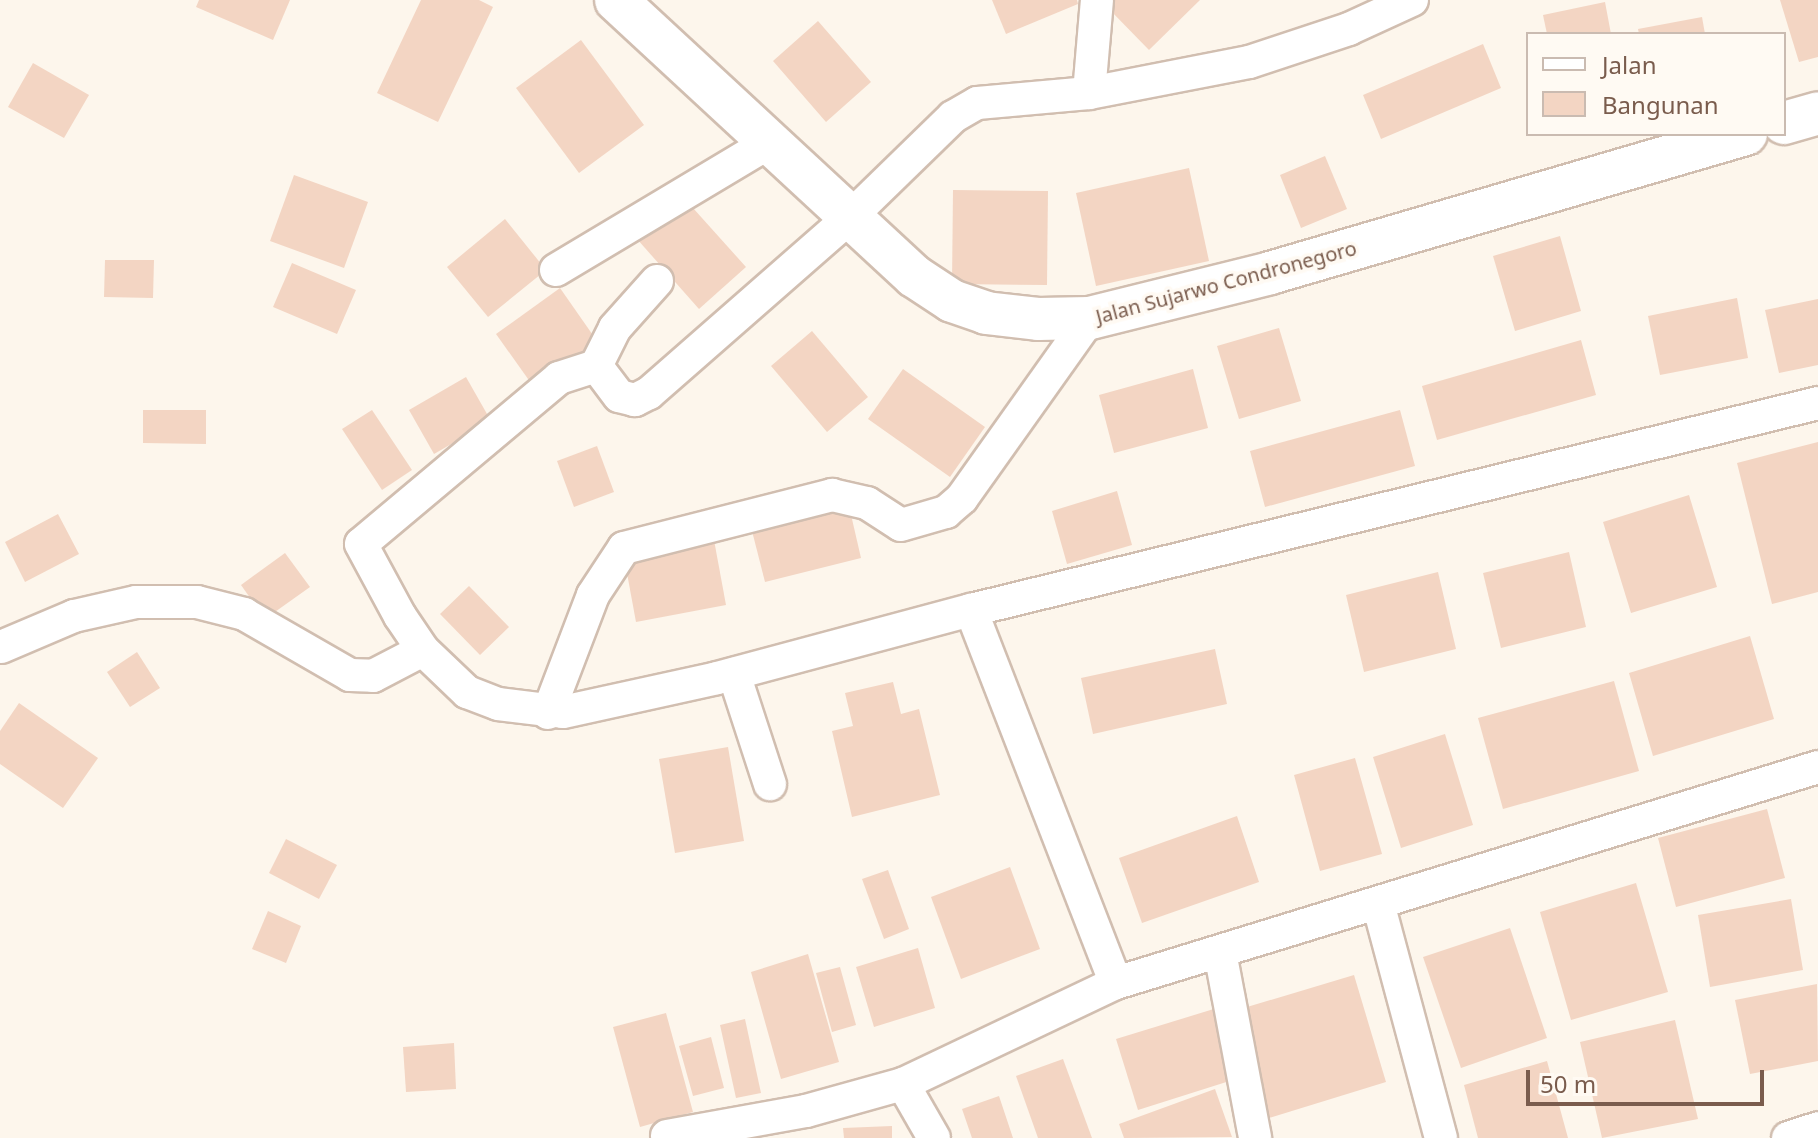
<!DOCTYPE html>
<style>
body{margin:0}
#map{position:relative;width:1818px;height:1138px;overflow:hidden;background:#fdf6ec;font-family:"Noto Sans",sans-serif}
div>[style]{position:absolute}
.building>*{inset:0;background:#f3d5c3}
.roads{filter:drop-shadow(2px 0 #d1beb0) drop-shadow(-2px 0 #d1beb0) drop-shadow(0 2px #d1beb0) drop-shadow(0 -2px #d1beb0)}
.minor>*{height:32px;margin:-16px;padding:0 16px;transform-origin:16px;border-radius:16px;background:#fff}
.tertiary>*{height:42px;margin:-21px;padding:0 21px;transform-origin:21px;border-radius:21px;background:#fff}
span{translate:-50% -50%;white-space:nowrap;text-align:center;line-height:1.15;-webkit-text-stroke:7px #fffaf3;paint-order:stroke}
.street-label{font-size:20px;color:#7a5c4d}
.legend{position:absolute;left:1526px;top:32px;width:260px;height:104px;box-sizing:border-box;background:#fffaf3;border:2px solid #cabbb1;margin:0;padding:10px 14px;list-style:none;font-size:24px;color:#7a5c4d}
.legend li{display:flex;align-items:center;gap:16px;height:40px}
.legend b{width:40px;border:2px solid #cabbb1}
.scale{position:absolute;left:1526px;top:1070px;width:238px;height:36px;box-sizing:border-box;border:4px solid #7a5c4d;border-top:0;padding-left:10px;font-size:24px;line-height:28px;white-space:nowrap;color:#7a5c4d;-webkit-text-stroke:6px #fffaf3;paint-order:stroke}
</style>
<div id="map">
<div class="building">
<i style="clip-path:polygon(199px 0,290px 0,273px 40px,196px 7px)"></i>
<i style="clip-path:polygon(421px 0,479px 0,493px 7px,438px 122px,377px 93px)"></i>
<i style="clip-path:polygon(992px 0,1077px 0,1078px 4px,1006px 34px)"></i>
<i style="clip-path:polygon(1114px 0,1200px 0,1149px 50px,1107px 7px)"></i>
<i style="clip-path:polygon(1780px 0,1818px 0,1818px 57px,1799px 62px)"></i>
<i style="clip-path:polygon(1605px 2px,1611px 34px,1547px 34px,1543px 15px)"></i>
<i style="clip-path:polygon(1702px 17px,1705px 34px,1639px 34px,1638px 29px)"></i>
<i style="clip-path:polygon(818px 21px,871px 82px,826px 122px,773px 61px)"></i>
<i style="clip-path:polygon(581px 40px,644px 125px,579px 173px,516px 88px)"></i>
<i style="clip-path:polygon(1483px 44px,1501px 88px,1381px 139px,1363px 95px)"></i>
<i style="clip-path:polygon(33px 63px,89px 95px,64px 138px,8px 107px)"></i>
<i style="clip-path:polygon(1325px 156px,1347px 209px,1301px 228px,1280px 175px)"></i>
<i style="clip-path:polygon(1189px 168px,1209px 261px,1096px 286px,1076px 193px)"></i>
<i style="clip-path:polygon(294px 175px,368px 202px,344px 268px,270px 241px)"></i>
<i style="clip-path:polygon(953px 190px,1048px 191px,1047px 285px,952px 284px)"></i>
<i style="clip-path:polygon(684px 198px,746px 267px,699px 309px,637px 239px)"></i>
<i style="clip-path:polygon(505px 219px,546px 270px,488px 317px,447px 267px)"></i>
<i style="clip-path:polygon(1560px 236px,1581px 311px,1515px 331px,1493px 256px)"></i>
<i style="clip-path:polygon(105px 260px,154px 260px,153px 298px,104px 297px)"></i>
<i style="clip-path:polygon(292px 263px,356px 290px,337px 334px,273px 307px)"></i>
<i style="clip-path:polygon(560px 288px,597px 341px,533px 386px,496px 334px)"></i>
<i style="clip-path:polygon(1737px 298px,1748px 358px,1660px 375px,1648px 316px)"></i>
<i style="clip-path:polygon(1818px 299px,1818px 365px,1779px 373px,1765px 310px)"></i>
<i style="clip-path:polygon(1279px 328px,1301px 401px,1239px 419px,1217px 346px)"></i>
<i style="clip-path:polygon(812px 331px,868px 397px,827px 432px,771px 366px)"></i>
<i style="clip-path:polygon(1581px 340px,1596px 395px,1437px 440px,1422px 386px)"></i>
<i style="clip-path:polygon(903px 369px,985px 427px,950px 477px,868px 419px)"></i>
<i style="clip-path:polygon(1193px 369px,1208px 428px,1114px 453px,1099px 395px)"></i>
<i style="clip-path:polygon(466px 377px,491px 421px,434px 454px,409px 410px)"></i>
<i style="clip-path:polygon(143px 410px,206px 410px,206px 444px,143px 443px)"></i>
<i style="clip-path:polygon(372px 410px,412px 470px,382px 490px,342px 429px)"></i>
<i style="clip-path:polygon(1400px 410px,1415px 466px,1265px 507px,1250px 451px)"></i>
<i style="clip-path:polygon(1818px 442px,1818px 592px,1772px 604px,1737px 463px)"></i>
<i style="clip-path:polygon(597px 446px,614px 492px,574px 507px,557px 461px)"></i>
<i style="clip-path:polygon(1117px 491px,1132px 545px,1067px 564px,1052px 511px)"></i>
<i style="clip-path:polygon(1689px 495px,1717px 587px,1631px 613px,1603px 522px)"></i>
<i style="clip-path:polygon(849px 506px,861px 558px,765px 582px,752px 531px)"></i>
<i style="clip-path:polygon(58px 514px,79px 554px,25px 582px,5px 542px)"></i>
<i style="clip-path:polygon(714px 540px,726px 605px,636px 622px,624px 557px)"></i>
<i style="clip-path:polygon(1569px 552px,1586px 627px,1501px 648px,1483px 573px)"></i>
<i style="clip-path:polygon(285px 553px,310px 587px,265px 619px,241px 585px)"></i>
<i style="clip-path:polygon(1438px 572px,1456px 649px,1364px 672px,1346px 595px)"></i>
<i style="clip-path:polygon(469px 586px,509px 627px,480px 655px,440px 614px)"></i>
<i style="clip-path:polygon(1750px 636px,1774px 719px,1653px 756px,1629px 673px)"></i>
<i style="clip-path:polygon(1215px 649px,1227px 704px,1093px 734px,1081px 678px)"></i>
<i style="clip-path:polygon(137px 652px,160px 688px,130px 707px,107px 672px)"></i>
<i style="clip-path:polygon(1614px 681px,1639px 771px,1503px 809px,1478px 718px)"></i>
<i style="clip-path:polygon(893px 682px,901px 714px,919px 709px,940px 795px,852px 817px,832px 731px,853px 726px,845px 693px)"></i>
<i style="clip-path:polygon(19px 703px,98px 758px,63px 808px,0 764px,0 731px)"></i>
<i style="clip-path:polygon(1445px 734px,1473px 825px,1401px 848px,1373px 757px)"></i>
<i style="clip-path:polygon(728px 747px,744px 841px,675px 853px,659px 759px)"></i>
<i style="clip-path:polygon(1355px 758px,1382px 854px,1320px 871px,1294px 775px)"></i>
<i style="clip-path:polygon(1767px 809px,1785px 878px,1676px 907px,1658px 838px)"></i>
<i style="clip-path:polygon(1237px 816px,1259px 882px,1142px 923px,1119px 858px)"></i>
<i style="clip-path:polygon(286px 839px,337px 865px,319px 899px,269px 873px)"></i>
<i style="clip-path:polygon(1010px 867px,1040px 949px,961px 979px,931px 897px)"></i>
<i style="clip-path:polygon(888px 870px,909px 929px,884px 939px,862px 879px)"></i>
<i style="clip-path:polygon(1636px 883px,1668px 992px,1571px 1020px,1540px 912px)"></i>
<i style="clip-path:polygon(1791px 899px,1803px 970px,1710px 987px,1698px 915px)"></i>
<i style="clip-path:polygon(268px 911px,301px 926px,286px 963px,252px 949px)"></i>
<i style="clip-path:polygon(1510px 928px,1547px 1038px,1461px 1068px,1423px 957px)"></i>
<i style="clip-path:polygon(918px 948px,935px 1008px,874px 1027px,856px 967px)"></i>
<i style="clip-path:polygon(808px 954px,839px 1062px,781px 1079px,751px 972px)"></i>
<i style="clip-path:polygon(840px 967px,856px 1025px,832px 1032px,816px 973px)"></i>
<i style="clip-path:polygon(1354px 975px,1386px 1082px,1269px 1118px,1237px 1010px)"></i>
<i style="clip-path:polygon(1817px 984px,1818px 1061px,1750px 1074px,1735px 1000px)"></i>
<i style="clip-path:polygon(1217px 1008px,1239px 1078px,1138px 1110px,1116px 1039px)"></i>
<i style="clip-path:polygon(666px 1013px,693px 1112px,640px 1127px,613px 1027px)"></i>
<i style="clip-path:polygon(745px 1019px,761px 1093px,736px 1098px,720px 1025px)"></i>
<i style="clip-path:polygon(1675px 1020px,1698px 1119px,1602px 1138px,1580px 1042px)"></i>
<i style="clip-path:polygon(711px 1037px,724px 1088px,693px 1096px,679px 1046px)"></i>
<i style="clip-path:polygon(454px 1043px,456px 1089px,406px 1092px,403px 1047px)"></i>
<i style="clip-path:polygon(1063px 1059px,1092px 1138px,1038px 1138px,1016px 1076px)"></i>
<i style="clip-path:polygon(1547px 1061px,1568px 1138px,1478px 1138px,1464px 1085px)"></i>
<i style="clip-path:polygon(1215px 1089px,1232px 1137px,1124px 1138px,1119px 1124px)"></i>
<i style="clip-path:polygon(999px 1096px,1013px 1138px,972px 1138px,962px 1109px)"></i>
<i style="clip-path:polygon(892px 1126px,892px 1138px,844px 1138px,843px 1128px)"></i>
</div>
<div class="roads">
<div class="minor">
<i style="left:1412px;top:0;width:69px;rotate:155.3deg"></i>
<i style="left:1349px;top:29px;width:105px;rotate:161.7deg"></i>
<i style="left:1249px;top:62px;width:163px;rotate:169deg"></i>
<i style="left:1089px;top:93px;width:112px;rotate:174.9deg"></i>
<i style="left:977px;top:103px;width:28px;rotate:150deg"></i>
<i style="left:953px;top:117px;width:145px;rotate:135.8deg"></i>
<i style="left:849px;top:218px;width:266px;rotate:138.8deg"></i>
<i style="left:649px;top:393px;width:16px;rotate:153deg"></i>
<i style="left:635px;top:400px;width:16px;rotate:-166deg"></i>
<i style="left:619px;top:396px;width:38px;rotate:-127deg"></i>
<i style="left:596px;top:366px;width:39px;rotate:162deg"></i>
<i style="left:559px;top:378px;width:258px;rotate:140deg"></i>
<i style="left:361px;top:544px;width:82px;rotate:61.6deg"></i>
<i style="left:400px;top:616px;width:41px;rotate:55.9deg"></i>
<i style="left:423px;top:650px;width:61px;rotate:43.7deg"></i>
<i style="left:467px;top:692px;width:33px;rotate:21deg"></i>
<i style="left:498px;top:704px;width:65px;rotate:7deg"></i>
<i style="left:563px;top:712px;width:158px;rotate:-12.4deg"></i>
<i style="left:717px;top:678px;width:263px;rotate:-15deg"></i>
<i style="left:971px;top:610px;width:872px;rotate:-13.73deg"></i>
<i style="left:1089px;top:93px;width:93px;rotate:-85.1deg"></i>
<i style="left:556px;top:270px;width:247px;rotate:-30.9deg"></i>
<i style="left:596px;top:366px;width:42px;rotate:-63.4deg"></i>
<i style="left:615px;top:328px;width:63px;rotate:-48.2deg"></i>
<i style="left:971px;top:610px;width:400px;rotate:68.8deg"></i>
<i style="left:1px;top:647px;width:79px;rotate:-23deg"></i>
<i style="left:74px;top:616px;width:64px;rotate:-12.7deg"></i>
<i style="left:136px;top:602px;width:61px"></i>
<i style="left:197px;top:602px;width:49px;rotate:14.3deg"></i>
<i style="left:244px;top:614px;width:122px;rotate:29.9deg"></i>
<i style="left:350px;top:675px;width:23px;rotate:2deg"></i>
<i style="left:373px;top:676px;width:56px;rotate:-27.5deg"></i>
<i style="left:734px;top:674px;width:116px;rotate:71.9deg"></i>
<i style="left:548px;top:713px;width:126px;rotate:-69.1deg"></i>
<i style="left:593px;top:595px;width:56px;rotate:-56.6deg"></i>
<i style="left:624px;top:548px;width:215px;rotate:-14.3deg"></i>
<i style="left:832px;top:495px;width:36px;rotate:13deg"></i>
<i style="left:867px;top:503px;width:40px;rotate:32.9deg"></i>
<i style="left:901px;top:525px;width:47px;rotate:-16.1deg"></i>
<i style="left:946px;top:512px;width:21px;rotate:-41deg"></i>
<i style="left:962px;top:498px;width:221px;rotate:-54.6deg"></i>
<i style="left:1378px;top:903px;width:243px;rotate:75deg"></i>
<i style="left:1220px;top:952px;width:189px;rotate:79.3deg"></i>
<i style="left:903px;top:1084px;width:62px;rotate:60.1deg"></i>
<i style="left:667px;top:1136px;width:141px;rotate:-10.2deg"></i>
<i style="left:806px;top:1111px;width:101px;rotate:-15.6deg"></i>
<i style="left:903px;top:1084px;width:236px;rotate:-25.4deg"></i>
<i style="left:1116px;top:983px;width:734px;rotate:-17.1deg"></i>
<i style="left:1788px;top:1138px;width:32px;rotate:-18deg"></i>
</div>
<div class="tertiary">
<i style="left:616px;top:0;width:406px;rotate:42.8deg"></i>
<i style="left:914px;top:276px;width:45px;rotate:33.3deg"></i>
<i style="left:952px;top:301px;width:36px;rotate:19deg"></i>
<i style="left:986px;top:313px;width:52px;rotate:6.6deg"></i>
<i style="left:1038px;top:319px;width:52px;rotate:-1.1deg"></i>
<i style="left:1090px;top:318px;width:186px;rotate:-14deg"></i>
<i style="left:1270px;top:273px;width:496px;rotate:-16.3deg"></i>
<i style="left:1784px;top:123px;width:35px;rotate:-16deg"></i>
</div>
</div>
<div class="street-label">
<span style="left:1226px;top:282px;rotate:-15deg">Jalan Sujarwo Condronegoro</span>
</div>
<ul class="legend">
<li><b style="height:10px;background:#fff"></b>Jalan</li>
<li><b style="height:22px;background:#f3d5c3"></b>Bangunan</li>
</ul>
<div class="scale">50 m</div>
</div>
